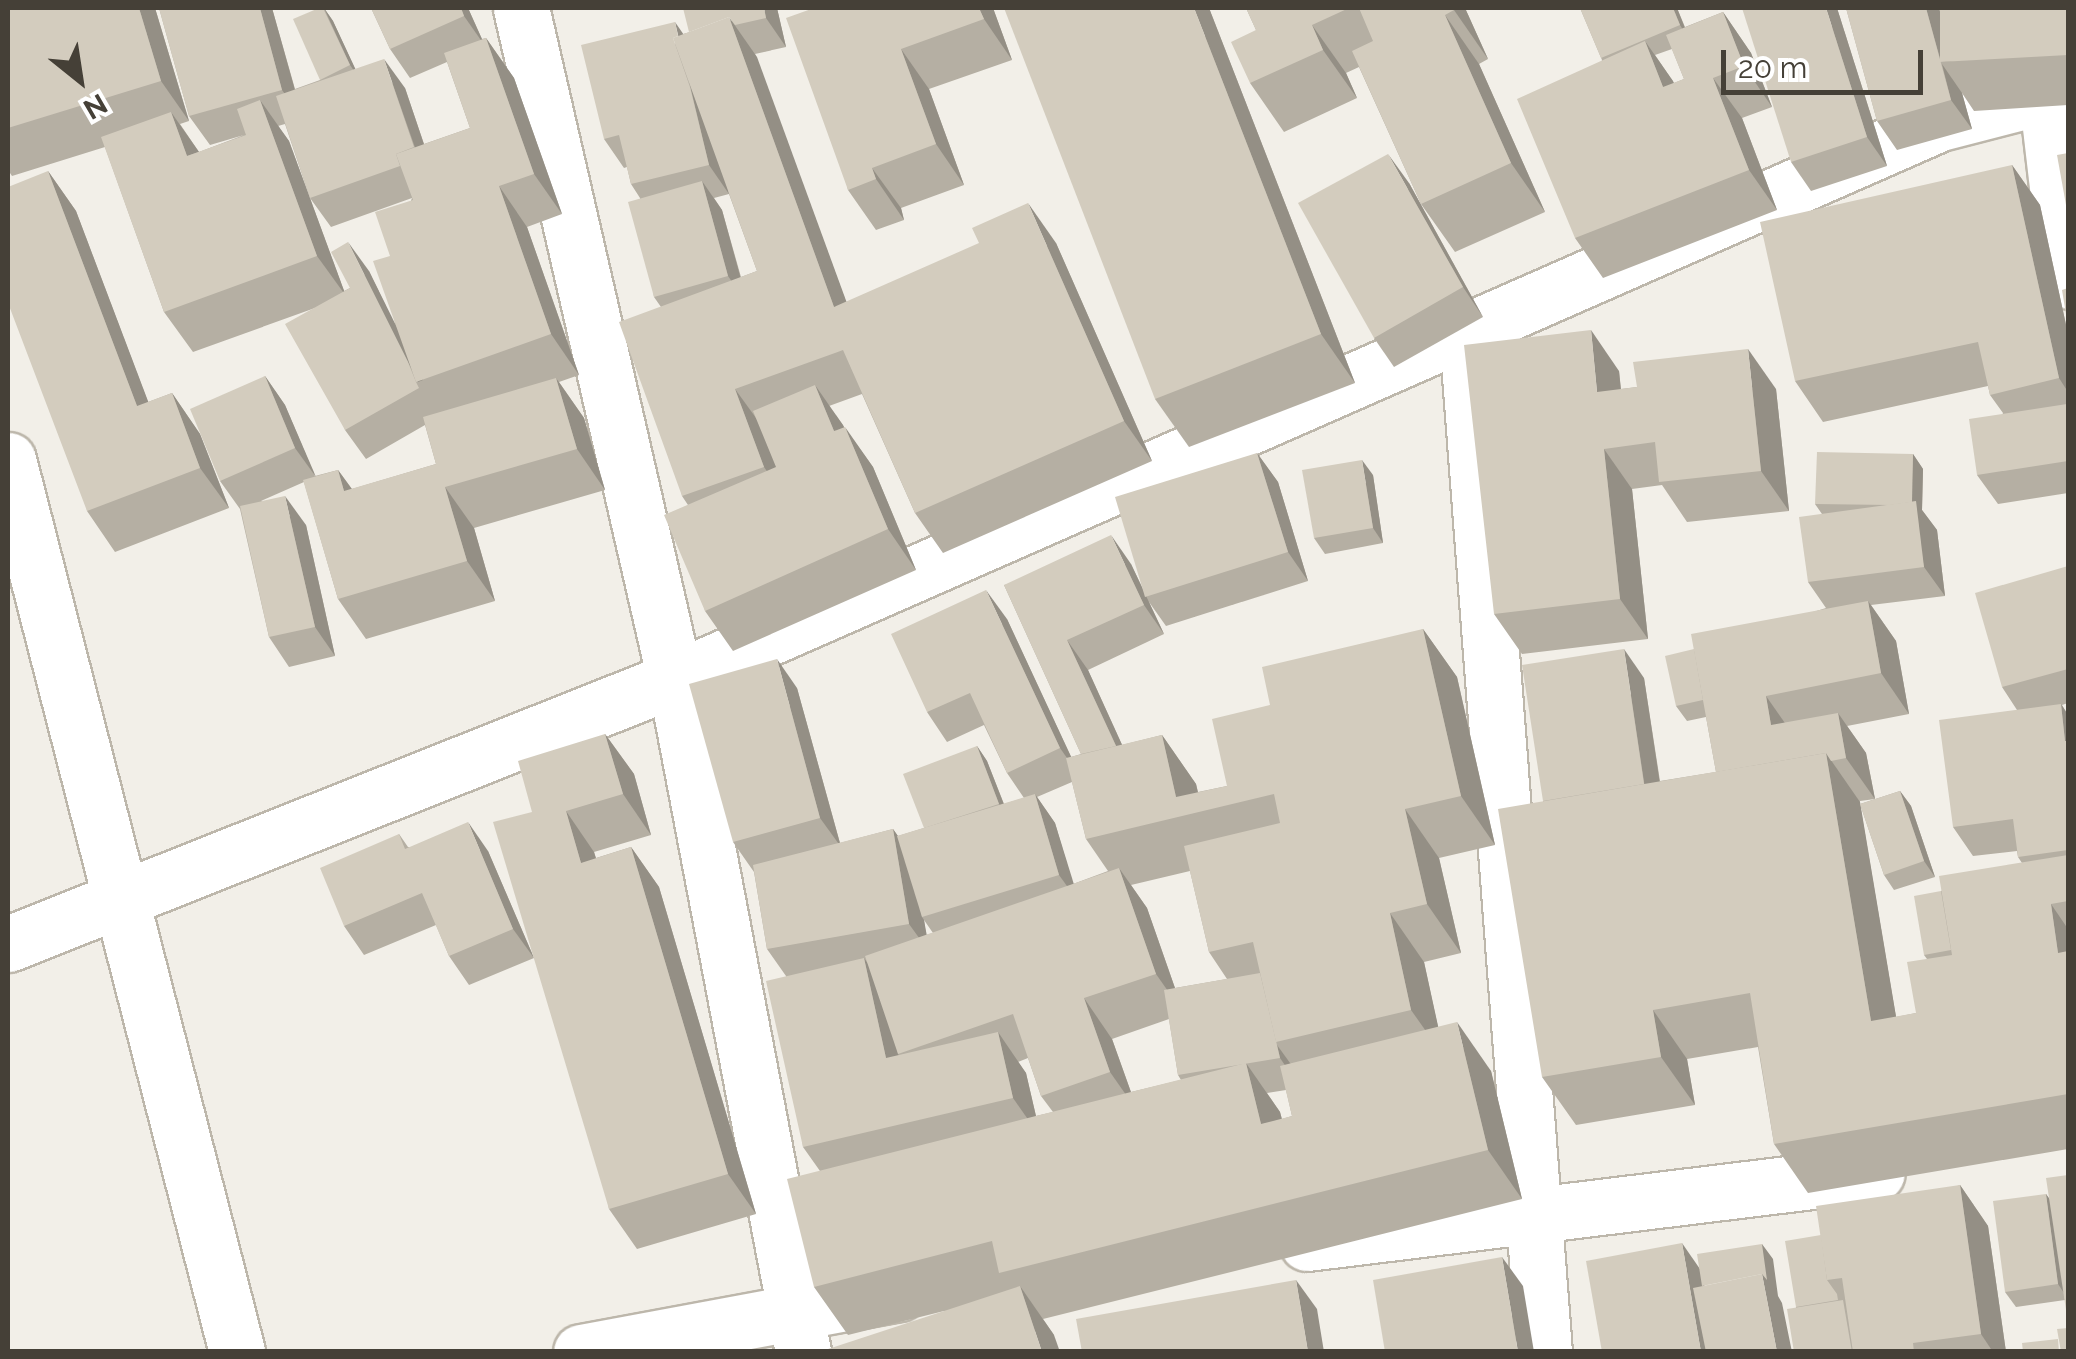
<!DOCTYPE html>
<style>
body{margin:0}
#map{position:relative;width:2076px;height:1359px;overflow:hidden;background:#f2efe8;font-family:Raleway,sans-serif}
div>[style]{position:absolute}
.roads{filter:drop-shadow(2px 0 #bdb7ab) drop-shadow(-2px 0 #bdb7ab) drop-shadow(0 2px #bdb7ab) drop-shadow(0 -2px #bdb7ab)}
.minor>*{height:55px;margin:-27.5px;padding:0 27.5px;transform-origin:27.5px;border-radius:27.5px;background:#fff}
.wall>*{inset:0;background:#b5afa3}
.shaded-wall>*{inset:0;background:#948f85}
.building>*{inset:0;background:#d3ccbe}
span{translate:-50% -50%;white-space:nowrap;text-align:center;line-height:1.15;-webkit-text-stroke:9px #fff;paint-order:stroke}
.frame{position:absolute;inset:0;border:10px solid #454037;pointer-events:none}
.north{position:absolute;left:30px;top:30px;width:100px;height:100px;-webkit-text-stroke:8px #fff;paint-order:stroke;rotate:150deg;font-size:28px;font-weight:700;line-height:40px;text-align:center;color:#454037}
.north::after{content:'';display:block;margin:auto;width:35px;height:45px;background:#454037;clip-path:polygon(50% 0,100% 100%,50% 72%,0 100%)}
.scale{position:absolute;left:1721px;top:50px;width:202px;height:45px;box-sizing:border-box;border:5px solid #454037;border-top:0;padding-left:12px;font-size:30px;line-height:35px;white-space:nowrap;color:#454037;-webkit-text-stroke:8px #fff;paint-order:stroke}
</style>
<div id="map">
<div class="roads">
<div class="minor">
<i style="left:521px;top:8px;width:688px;rotate:77.07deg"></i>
<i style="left:675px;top:679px;width:685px;rotate:79.23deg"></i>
<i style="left:2046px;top:93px;width:189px;rotate:83.3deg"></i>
<i style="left:1469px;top:362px;width:993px;rotate:85.67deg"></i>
<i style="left:8px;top:460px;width:921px;rotate:75.6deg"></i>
<i style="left:8px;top:944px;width:718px;rotate:-21.67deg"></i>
<i style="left:675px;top:679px;width:1382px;rotate:-23.73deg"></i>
<i style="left:1940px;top:123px;width:132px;rotate:-14.5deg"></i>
<i style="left:1307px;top:1243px;width:574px;rotate:-7deg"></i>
<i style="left:581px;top:1352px;width:323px;rotate:-10.5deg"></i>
</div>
</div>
<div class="wall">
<i style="clip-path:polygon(evenodd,8px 8px,155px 8px,189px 121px,180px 124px,199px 152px,244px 135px,210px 145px,189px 116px,159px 8px,272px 8px,295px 89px,320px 80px,324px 8px,333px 21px,355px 69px,405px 88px,424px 144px,470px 128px,447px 62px,410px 78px,390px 49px,371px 8px,468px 8px,482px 39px,486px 38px,514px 78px,562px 214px,527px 227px,579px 375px,559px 382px,584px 418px,605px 490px,474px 528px,495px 601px,366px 639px,338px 599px,304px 482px,261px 501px,306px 525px,335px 656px,289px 667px,269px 637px,240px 509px,220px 481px,265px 376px,285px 405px,315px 476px,338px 470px,352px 489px,436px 464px,425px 425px,366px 459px,345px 430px,315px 308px,193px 352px,164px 312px,105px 147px,12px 176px,8px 170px,8px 8px,285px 124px,310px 198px,331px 227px,412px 198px,390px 256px,395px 325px,369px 271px,350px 288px,344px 291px,289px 141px,278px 126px,285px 124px)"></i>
<i style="clip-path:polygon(evenodd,777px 8px,786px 47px,755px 54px,846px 302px,1056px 243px,1152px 461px,943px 553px,915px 513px,862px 394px,829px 406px,873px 467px,916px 570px,733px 651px,705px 611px,688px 505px,682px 496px,661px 307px,654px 297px,640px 198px,631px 184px,627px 167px,624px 168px,604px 139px,683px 34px,777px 8px,729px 194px,757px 271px,741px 277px,722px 210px,714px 198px,729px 194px)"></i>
<i style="clip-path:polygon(808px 8px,993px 8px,1012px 60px,929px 89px,964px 185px,901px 208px,904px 220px,876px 230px,848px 190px)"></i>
<i style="clip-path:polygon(1209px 8px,1355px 383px,1189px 447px,1155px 399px)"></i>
<i style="clip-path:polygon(1246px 8px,1465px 8px,1488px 59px,1479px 64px,1545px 212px,1455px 252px,1421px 204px,1359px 67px,1346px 73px,1357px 98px,1284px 132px,1250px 83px,1256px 30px)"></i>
<i style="clip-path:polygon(evenodd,1580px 8px,1677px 8px,1685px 27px,1723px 12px,1751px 53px,1772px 107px,1742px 118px,1777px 210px,1603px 278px,1575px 238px,1602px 60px,1580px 8px,1672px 49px,1684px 79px,1674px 83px,1655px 55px,1672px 49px)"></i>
<i style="clip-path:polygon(1837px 8px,1887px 166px,1811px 191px,1791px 162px)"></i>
<i style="clip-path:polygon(1846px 8px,1939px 8px,1940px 13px,2068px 8px,2068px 105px,1974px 111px,1962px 93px,1972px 129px,1897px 150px,1877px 121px)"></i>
<i style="clip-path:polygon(2012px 165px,2040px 205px,2068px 334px,2068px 493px,1998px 504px,1977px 475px,2003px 413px,1990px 395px,1988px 386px,1823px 422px,1795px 381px)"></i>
<i style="clip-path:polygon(48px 171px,76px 211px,148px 402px,172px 393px,200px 434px,229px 508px,115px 552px,87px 511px)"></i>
<i style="clip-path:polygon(1409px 183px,1483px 317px,1394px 367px,1374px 338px)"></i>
<i style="clip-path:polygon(1619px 371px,1621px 389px,1637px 387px,1776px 389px,1789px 511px,1687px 522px,1662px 485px,1632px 489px,1648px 639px,1522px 654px,1494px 614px)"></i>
<i style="clip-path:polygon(evenodd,1257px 453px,1278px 482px,1308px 581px,1166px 626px,1149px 602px,1164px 634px,1088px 670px,1122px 745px,1162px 735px,1196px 784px,1198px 792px,1227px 786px,1270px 705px,1423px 629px,1457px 677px,1495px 845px,1439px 858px,1461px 953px,1424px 962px,1438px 1027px,1491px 1071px,1522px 1199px,1043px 1319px,1054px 1335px,944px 1311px,848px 1335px,814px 1287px,820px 1171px,803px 1147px,786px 976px,767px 949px,754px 872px,733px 842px,797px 688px,840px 843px,893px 829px,898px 836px,924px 828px,977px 746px,987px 761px,1004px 804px,1024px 798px,1007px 773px,984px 725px,947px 742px,927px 712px,1007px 619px,1071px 757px,1081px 754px,1004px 585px,1131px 564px,1143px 589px,1257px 453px,1072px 782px,1086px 839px,1108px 871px,1073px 884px,1055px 823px,1037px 797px,1072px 782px,1257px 453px,1190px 871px,1209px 952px,1227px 979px,1175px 988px,1147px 908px,1131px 885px,1190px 871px,1257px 453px,924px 920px,933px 933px,926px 935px,924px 920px,1257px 453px,1169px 1019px,1178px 1075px,1181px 1080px,1131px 1092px,1112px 1039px,1169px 1019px,1257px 453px,1028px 1058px,1041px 1096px,1053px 1112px,1036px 1116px,1026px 1073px,1018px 1062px,1028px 1058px,1257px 453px,1286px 1090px,1292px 1116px,1282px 1119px,1280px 1112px,1267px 1093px,1286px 1090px)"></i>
<i style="clip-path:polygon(1913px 454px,1923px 469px,1922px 510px,1937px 530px,1945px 596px,1871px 605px,1896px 641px,1909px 714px,1847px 726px,1866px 753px,1875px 799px,1860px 801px,1860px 804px,1900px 791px,1911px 806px,1935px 877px,1894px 890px,1884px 875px,1860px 804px,1896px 1017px,1916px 1013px,1927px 959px,1924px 955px,1941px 891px,2022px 863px,2018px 857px,2017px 851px,1973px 856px,1953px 827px,2017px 710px,2002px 687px,2068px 566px,2068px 703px,2062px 705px,2068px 715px,2068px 1149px,1808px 1193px,1774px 1144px,1758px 1047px,1687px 1059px,1695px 1105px,1576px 1125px,1542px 1077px,1543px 801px,1644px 678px,1660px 781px,1716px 772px,1706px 717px,1687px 721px,1676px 706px,1694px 649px,1826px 608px,1808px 582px,1822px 514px,1815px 504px)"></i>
<i style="clip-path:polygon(1373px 475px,1383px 543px,1325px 554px,1314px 538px)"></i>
<i style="clip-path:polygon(605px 734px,634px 774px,651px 835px,594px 852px,596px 858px,631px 847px,659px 887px,756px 1214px,637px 1249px,609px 1209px,532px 812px)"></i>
<i style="clip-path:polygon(399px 834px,408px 847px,488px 851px,534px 958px,469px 985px,449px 956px,436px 925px,364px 955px,344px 926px)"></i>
<i style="clip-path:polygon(1960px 1185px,1988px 1226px,2006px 1352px,1794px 1352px,1796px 1307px,1821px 1235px)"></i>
<i style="clip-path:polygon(2046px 1194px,2049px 1199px,2065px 1300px,2016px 1307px,2005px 1292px)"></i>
</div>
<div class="shaded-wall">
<i style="clip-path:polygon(139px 8px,155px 8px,189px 121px,161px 81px)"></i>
<i style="clip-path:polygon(260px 8px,272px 8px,303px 119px,282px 90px)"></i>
<i style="clip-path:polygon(324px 8px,333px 21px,361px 81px,350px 65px)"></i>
<i style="clip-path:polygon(461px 8px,468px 8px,485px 46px,464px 16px)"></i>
<i style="clip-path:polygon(764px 8px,777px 8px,786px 47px,766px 18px)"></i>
<i style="clip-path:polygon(979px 8px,993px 8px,1012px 60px,984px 19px)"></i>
<i style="clip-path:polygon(1194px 8px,1209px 8px,1355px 383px,1321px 334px)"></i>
<i style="clip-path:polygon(1453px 8px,1465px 8px,1488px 59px,1454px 10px)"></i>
<i style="clip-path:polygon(1673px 8px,1677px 8px,1690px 41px,1680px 25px)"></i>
<i style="clip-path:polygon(1826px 8px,1837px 8px,1887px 166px,1867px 137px)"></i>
<i style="clip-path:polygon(1926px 8px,1939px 8px,1953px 61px,1941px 62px)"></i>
<i style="clip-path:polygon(1723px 12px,1751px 53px,1772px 107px,1744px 66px)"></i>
<i style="clip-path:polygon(1445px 15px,1479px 64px,1545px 212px,1511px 163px)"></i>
<i style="clip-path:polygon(729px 17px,757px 57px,863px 347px,834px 307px)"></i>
<i style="clip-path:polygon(675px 22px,695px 51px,729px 194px,709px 165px)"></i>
<i style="clip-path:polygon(1312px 25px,1346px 73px,1357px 98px,1323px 50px)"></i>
<i style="clip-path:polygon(486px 38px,514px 78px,562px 214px,534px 174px)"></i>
<i style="clip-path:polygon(1645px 41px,1673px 81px,1691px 128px,1663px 87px)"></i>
<i style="clip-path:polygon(901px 49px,929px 89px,964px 185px,936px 144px)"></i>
<i style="clip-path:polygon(384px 59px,405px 88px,439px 189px,419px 159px)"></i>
<i style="clip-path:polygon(1942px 64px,1962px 93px,1972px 129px,1951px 100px)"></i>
<i style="clip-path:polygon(1713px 78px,1742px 118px,1777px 210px,1749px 170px)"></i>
<i style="clip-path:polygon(260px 100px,289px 141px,346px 296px,317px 256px)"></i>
<i style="clip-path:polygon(171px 112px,199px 152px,187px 156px)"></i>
<i style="clip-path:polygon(1388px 154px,1409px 183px,1483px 317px,1463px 287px)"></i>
<i style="clip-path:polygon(2012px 165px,2040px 205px,2068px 334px,2068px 392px,2059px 378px)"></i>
<i style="clip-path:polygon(872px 168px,901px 208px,904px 220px,876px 179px)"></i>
<i style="clip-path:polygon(48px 171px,76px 211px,165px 446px,137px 406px)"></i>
<i style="clip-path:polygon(702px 181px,722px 210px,748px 305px,728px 276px)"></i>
<i style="clip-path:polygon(499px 186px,527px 227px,579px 375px,551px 334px)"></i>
<i style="clip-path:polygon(1028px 203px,1056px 243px,1152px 461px,1124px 421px)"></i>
<i style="clip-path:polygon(348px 242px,369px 271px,423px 380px,418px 382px)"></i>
<i style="clip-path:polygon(1591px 330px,1619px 371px,1625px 432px,1597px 392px)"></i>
<i style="clip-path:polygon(1748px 349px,1776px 389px,1789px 511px,1761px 471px)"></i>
<i style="clip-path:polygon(265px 376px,285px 405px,316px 477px,295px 448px)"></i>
<i style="clip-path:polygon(556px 378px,584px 418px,605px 490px,577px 449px)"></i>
<i style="clip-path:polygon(815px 385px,843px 425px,862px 471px,834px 431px)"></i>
<i style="clip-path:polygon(735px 389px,764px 429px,792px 507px,764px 467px)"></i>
<i style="clip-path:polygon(172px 393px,200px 434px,229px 508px,200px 468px)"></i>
<i style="clip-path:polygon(845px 427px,873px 467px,916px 570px,888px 529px)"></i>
<i style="clip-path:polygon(1604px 449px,1632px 489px,1648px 639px,1620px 599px)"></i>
<i style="clip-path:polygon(1257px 453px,1278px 482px,1308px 581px,1288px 552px)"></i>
<i style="clip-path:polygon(1913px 454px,1923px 469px,1922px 510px,1937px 530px,1945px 596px,1924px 567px,1911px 505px)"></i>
<i style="clip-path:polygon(1362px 460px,1373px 475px,1383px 543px,1373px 528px)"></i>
<i style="clip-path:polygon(338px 470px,367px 510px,344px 491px)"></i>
<i style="clip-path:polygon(445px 487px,474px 528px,495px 601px,467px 561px)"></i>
<i style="clip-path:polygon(285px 496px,306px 525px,335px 656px,315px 627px)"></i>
<i style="clip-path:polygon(1111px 535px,1131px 564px,1164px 634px,1144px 605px)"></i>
<i style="clip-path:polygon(986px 590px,1007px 619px,1081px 778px,1060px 748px)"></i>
<i style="clip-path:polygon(1868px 601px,1896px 641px,1909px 714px,1881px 673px)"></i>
<i style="clip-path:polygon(1423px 629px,1457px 677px,1495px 845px,1461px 796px)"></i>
<i style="clip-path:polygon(1067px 640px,1088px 670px,1139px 782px,1119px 752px)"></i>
<i style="clip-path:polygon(1624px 649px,1644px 678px,1666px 824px,1646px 795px)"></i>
<i style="clip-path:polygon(777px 659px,797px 688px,841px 847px,820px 818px)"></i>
<i style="clip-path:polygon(1766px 696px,1794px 736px,1771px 725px)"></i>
<i style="clip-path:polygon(2061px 704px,2068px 715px,2068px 746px,2065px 741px)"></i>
<i style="clip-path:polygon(1838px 713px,1866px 753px,1875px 799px,1846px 758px)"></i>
<i style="clip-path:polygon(605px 734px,634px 774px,651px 835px,623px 794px)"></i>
<i style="clip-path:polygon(1162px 735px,1196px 784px,1202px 811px,1176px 797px)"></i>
<i style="clip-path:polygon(977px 746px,987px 761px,1010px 820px,999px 804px)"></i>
<i style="clip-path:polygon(1826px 753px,1860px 802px,1905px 1070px,1871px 1021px)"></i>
<i style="clip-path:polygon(1900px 791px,1911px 806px,1935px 877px,1924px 861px)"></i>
<i style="clip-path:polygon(1035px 794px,1055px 823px,1080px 904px,1059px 875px)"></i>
<i style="clip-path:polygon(1405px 809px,1439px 858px,1461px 953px,1427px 904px)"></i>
<i style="clip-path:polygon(566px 811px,594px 852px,609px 903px,581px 863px)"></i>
<i style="clip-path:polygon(468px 822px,488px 851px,534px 958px,513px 929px)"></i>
<i style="clip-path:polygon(893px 829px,913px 858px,922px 917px,924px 920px,930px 953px,909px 924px)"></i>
<i style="clip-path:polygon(631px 847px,659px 887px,756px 1214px,728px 1174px)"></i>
<i style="clip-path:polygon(1119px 868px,1147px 908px,1184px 1014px,1156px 974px)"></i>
<i style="clip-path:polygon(2051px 904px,2068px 929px,2068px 968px,2058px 953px)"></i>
<i style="clip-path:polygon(1390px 913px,1424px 962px,1445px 1058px,1411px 1010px)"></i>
<i style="clip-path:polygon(864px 958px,892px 998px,898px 1054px,907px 1067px,886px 1058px)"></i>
<i style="clip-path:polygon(1084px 998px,1112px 1039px,1138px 1112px,1110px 1072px)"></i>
<i style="clip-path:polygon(1653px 1010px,1687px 1059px,1695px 1105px,1661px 1057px)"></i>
<i style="clip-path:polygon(1457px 1022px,1491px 1071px,1522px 1199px,1488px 1150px)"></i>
<i style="clip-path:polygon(998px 1032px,1026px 1073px,1041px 1138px,1013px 1098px)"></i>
<i style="clip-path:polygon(1277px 1045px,1298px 1074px,1300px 1087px,1280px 1058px)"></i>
<i style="clip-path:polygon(1246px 1063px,1280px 1112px,1295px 1172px,1261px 1124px)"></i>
<i style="clip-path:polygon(1960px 1185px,1988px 1226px,2006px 1352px,1993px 1352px,1981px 1334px)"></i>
<i style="clip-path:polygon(2046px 1194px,2057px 1209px,2068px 1299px,2058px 1284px)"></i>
<i style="clip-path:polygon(1682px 1243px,1702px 1272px,1716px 1352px,1701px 1352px)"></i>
<i style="clip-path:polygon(1762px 1244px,1773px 1259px,1778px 1296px,1782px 1303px,1792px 1352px,1777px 1352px,1762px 1274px)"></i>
<i style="clip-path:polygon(1502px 1257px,1523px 1286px,1534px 1352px,1518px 1352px)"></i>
<i style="clip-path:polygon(1296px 1280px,1317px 1309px,1324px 1352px,1308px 1352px)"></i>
<i style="clip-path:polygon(1020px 1286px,1054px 1335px,1060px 1352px,1042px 1352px)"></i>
</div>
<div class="building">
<i style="clip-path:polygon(8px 8px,139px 8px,161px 81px,8px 128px)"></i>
<i style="clip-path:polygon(159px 8px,260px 8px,282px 90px,189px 116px)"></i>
<i style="clip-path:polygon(319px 8px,323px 8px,350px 65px,320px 80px,293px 19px)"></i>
<i style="clip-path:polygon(371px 8px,461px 8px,464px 16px,390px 49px)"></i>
<i style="clip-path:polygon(683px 8px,764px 8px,766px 18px,735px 25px,729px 17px,689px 32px)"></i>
<i style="clip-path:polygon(814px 8px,979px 8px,984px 19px,901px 49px,936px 144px,872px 168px,876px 179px,848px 190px,786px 18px)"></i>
<i style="clip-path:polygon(1004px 8px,1194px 8px,1321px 334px,1155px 399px)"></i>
<i style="clip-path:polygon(1246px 8px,1349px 8px,1312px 25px,1323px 50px,1250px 83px,1231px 42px,1256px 30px)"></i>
<i style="clip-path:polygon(1359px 8px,1453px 8px,1454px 10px,1445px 15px,1511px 163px,1421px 204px,1352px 51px,1373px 41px)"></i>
<i style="clip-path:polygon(1580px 8px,1673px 8px,1680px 25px,1601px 58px)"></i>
<i style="clip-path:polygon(1742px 8px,1826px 8px,1867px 137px,1791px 162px)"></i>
<i style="clip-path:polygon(1846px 8px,1926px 8px,1951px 100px,1877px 121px)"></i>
<i style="clip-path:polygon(1940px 8px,2068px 8px,2068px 55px,1940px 62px)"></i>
<i style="clip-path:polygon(1723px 12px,1744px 66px,1713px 78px,1749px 170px,1575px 238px,1517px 99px,1645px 41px,1663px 87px,1684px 79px,1666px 35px)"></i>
<i style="clip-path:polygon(729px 17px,834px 307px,979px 243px,972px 228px,1028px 203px,1124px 421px,915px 513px,843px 350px,735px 389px,764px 467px,682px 496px,619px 322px,757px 271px,673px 38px)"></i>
<i style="clip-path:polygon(675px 22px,678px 36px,673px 38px,690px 87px,709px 165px,631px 184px,619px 135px,604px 139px,581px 45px)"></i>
<i style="clip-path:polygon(486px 38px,534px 174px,499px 186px,551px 334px,416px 382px,373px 261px,390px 256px,375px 212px,413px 200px,396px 154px,470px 128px,444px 53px)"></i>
<i style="clip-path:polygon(384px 59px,414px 147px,396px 154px,400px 166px,310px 198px,276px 96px)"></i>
<i style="clip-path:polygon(260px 100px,317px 256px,164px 312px,101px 137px,171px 112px,187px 156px,246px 135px,237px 109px)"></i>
<i style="clip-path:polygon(2068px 153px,2068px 216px,2057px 155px)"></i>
<i style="clip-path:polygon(1388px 154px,1463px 287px,1374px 338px,1298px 203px)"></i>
<i style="clip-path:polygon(2012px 165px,2059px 378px,1990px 395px,1978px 342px,1795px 381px,1760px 222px)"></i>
<i style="clip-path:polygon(48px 171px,137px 406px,172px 393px,200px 468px,87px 511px,8px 303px,8px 187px)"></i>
<i style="clip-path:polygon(702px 181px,728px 276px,654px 297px,628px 202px)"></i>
<i style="clip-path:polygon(348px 242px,408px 362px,416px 382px,419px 388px,345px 430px,285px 324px,350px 288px,331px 252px)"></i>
<i style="clip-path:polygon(2068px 288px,2068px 326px,2062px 290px)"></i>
<i style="clip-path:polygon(1591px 330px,1597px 392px,1637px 387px,1633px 362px,1748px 349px,1761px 471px,1659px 482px,1655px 442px,1604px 449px,1620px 599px,1494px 614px,1464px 345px)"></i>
<i style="clip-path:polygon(265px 376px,295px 448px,220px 481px,190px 409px)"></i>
<i style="clip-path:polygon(556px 378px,577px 449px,445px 487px,467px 561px,338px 599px,303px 480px,338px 470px,344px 491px,436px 464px,423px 417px)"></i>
<i style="clip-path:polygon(815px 385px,834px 431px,845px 427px,888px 529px,705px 611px,664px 515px,776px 467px,753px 411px)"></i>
<i style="clip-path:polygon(2067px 404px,2068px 461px,1977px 475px,1969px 419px)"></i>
<i style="clip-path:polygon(1817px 452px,1913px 454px,1912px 502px,1890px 505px,1815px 504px)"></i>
<i style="clip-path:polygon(1257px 453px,1288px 552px,1145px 597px,1115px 497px)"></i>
<i style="clip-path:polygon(1362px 460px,1373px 528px,1314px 538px,1302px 470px)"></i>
<i style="clip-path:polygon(285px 496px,315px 627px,269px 637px,240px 506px)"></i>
<i style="clip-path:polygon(1916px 501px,1924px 567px,1808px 582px,1799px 517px)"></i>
<i style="clip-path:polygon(1111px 535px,1144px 605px,1067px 640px,1116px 746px,1081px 754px,1004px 585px)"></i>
<i style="clip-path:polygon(2068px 566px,2068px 669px,2002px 687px,1975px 593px)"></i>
<i style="clip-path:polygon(986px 590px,1060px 748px,1007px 773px,970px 693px,927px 712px,891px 634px)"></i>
<i style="clip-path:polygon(1868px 601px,1881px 673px,1766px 696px,1771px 725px,1838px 713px,1846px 758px,1831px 761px,1826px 753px,1716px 772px,1691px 634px)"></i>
<i style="clip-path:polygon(1423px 629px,1461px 796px,1405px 809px,1427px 904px,1390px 913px,1411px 1010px,1276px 1042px,1253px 942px,1209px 952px,1184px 846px,1280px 823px,1274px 794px,1086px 839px,1066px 758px,1162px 735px,1176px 797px,1227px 786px,1212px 719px,1270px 705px,1262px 667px)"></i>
<i style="clip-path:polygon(1624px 649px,1644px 784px,1543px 801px,1522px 665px)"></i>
<i style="clip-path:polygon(1694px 649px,1703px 700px,1676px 706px,1665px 656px)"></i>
<i style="clip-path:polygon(777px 659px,820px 818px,733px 842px,689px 684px)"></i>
<i style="clip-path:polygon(2061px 704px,2065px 741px,2068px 741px,2068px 850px,2018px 857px,2013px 819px,1953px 827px,1939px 720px)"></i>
<i style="clip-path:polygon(605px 734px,623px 794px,566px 811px,581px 863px,631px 847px,728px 1174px,609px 1209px,493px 822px,532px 812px,518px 761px)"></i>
<i style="clip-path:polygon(977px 746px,999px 804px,924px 828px,903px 774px)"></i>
<i style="clip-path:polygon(1826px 753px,1871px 1021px,1916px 1013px,1907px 962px,1952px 955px,1939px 876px,2068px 855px,2068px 901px,2051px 904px,2058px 953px,2068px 951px,2068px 1094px,1774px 1144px,1750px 993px,1653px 1010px,1661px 1057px,1542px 1077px,1498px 809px)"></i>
<i style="clip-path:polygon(1900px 791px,1924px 861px,1884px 875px,1860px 804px)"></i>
<i style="clip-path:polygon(1035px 794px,1059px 875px,922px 917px,897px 836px)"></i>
<i style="clip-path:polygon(468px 822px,513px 929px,449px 956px,422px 893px,344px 926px,320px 868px,399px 834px,405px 849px)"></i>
<i style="clip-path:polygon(893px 829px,909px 924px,767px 949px,753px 865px)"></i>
<i style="clip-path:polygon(1119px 868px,1156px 974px,1084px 998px,1110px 1072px,1041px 1096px,1013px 1014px,898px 1054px,865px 956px)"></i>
<i style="clip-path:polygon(1941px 891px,1951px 950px,1924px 955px,1914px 896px)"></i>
<i style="clip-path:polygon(864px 958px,886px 1058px,998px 1032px,1013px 1098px,803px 1147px,766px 981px)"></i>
<i style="clip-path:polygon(1260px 973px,1280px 1058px,1178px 1075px,1164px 990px)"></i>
<i style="clip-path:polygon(1457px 1022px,1488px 1150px,999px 1273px,992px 1241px,814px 1287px,787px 1179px,1246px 1063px,1261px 1124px,1292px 1116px,1280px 1066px)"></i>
<i style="clip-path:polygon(2068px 1175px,2068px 1323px,2046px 1178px)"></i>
<i style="clip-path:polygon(1960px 1185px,1981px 1334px,1913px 1343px,1914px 1352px,1853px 1352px,1842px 1278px,1827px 1280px,1816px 1206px)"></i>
<i style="clip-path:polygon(2046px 1194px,2058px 1284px,2005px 1292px,1993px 1201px)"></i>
<i style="clip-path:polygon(1821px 1235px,1827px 1280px,1837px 1294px,1838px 1300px,1796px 1307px,1785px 1241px)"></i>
<i style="clip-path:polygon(1682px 1243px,1701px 1352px,1602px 1352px,1586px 1261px)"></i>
<i style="clip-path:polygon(1762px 1244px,1767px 1280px,1762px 1274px,1702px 1286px,1697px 1254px)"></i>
<i style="clip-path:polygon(1502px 1257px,1518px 1352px,1385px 1352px,1373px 1280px)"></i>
<i style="clip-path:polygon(1762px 1274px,1777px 1352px,1706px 1352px,1693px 1288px)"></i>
<i style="clip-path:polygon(1296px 1280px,1308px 1352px,1082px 1352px,1076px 1319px)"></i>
<i style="clip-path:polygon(1020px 1286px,1042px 1352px,819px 1352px)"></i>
<i style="clip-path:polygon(1843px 1300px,1852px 1352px,1794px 1352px,1787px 1309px)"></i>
<i style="clip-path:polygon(2068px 1328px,2068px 1352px,2061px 1352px,2057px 1329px)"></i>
<i style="clip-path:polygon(2058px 1339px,2059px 1352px,2023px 1352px,2022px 1343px)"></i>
</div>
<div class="frame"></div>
<div class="north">N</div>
<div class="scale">20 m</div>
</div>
